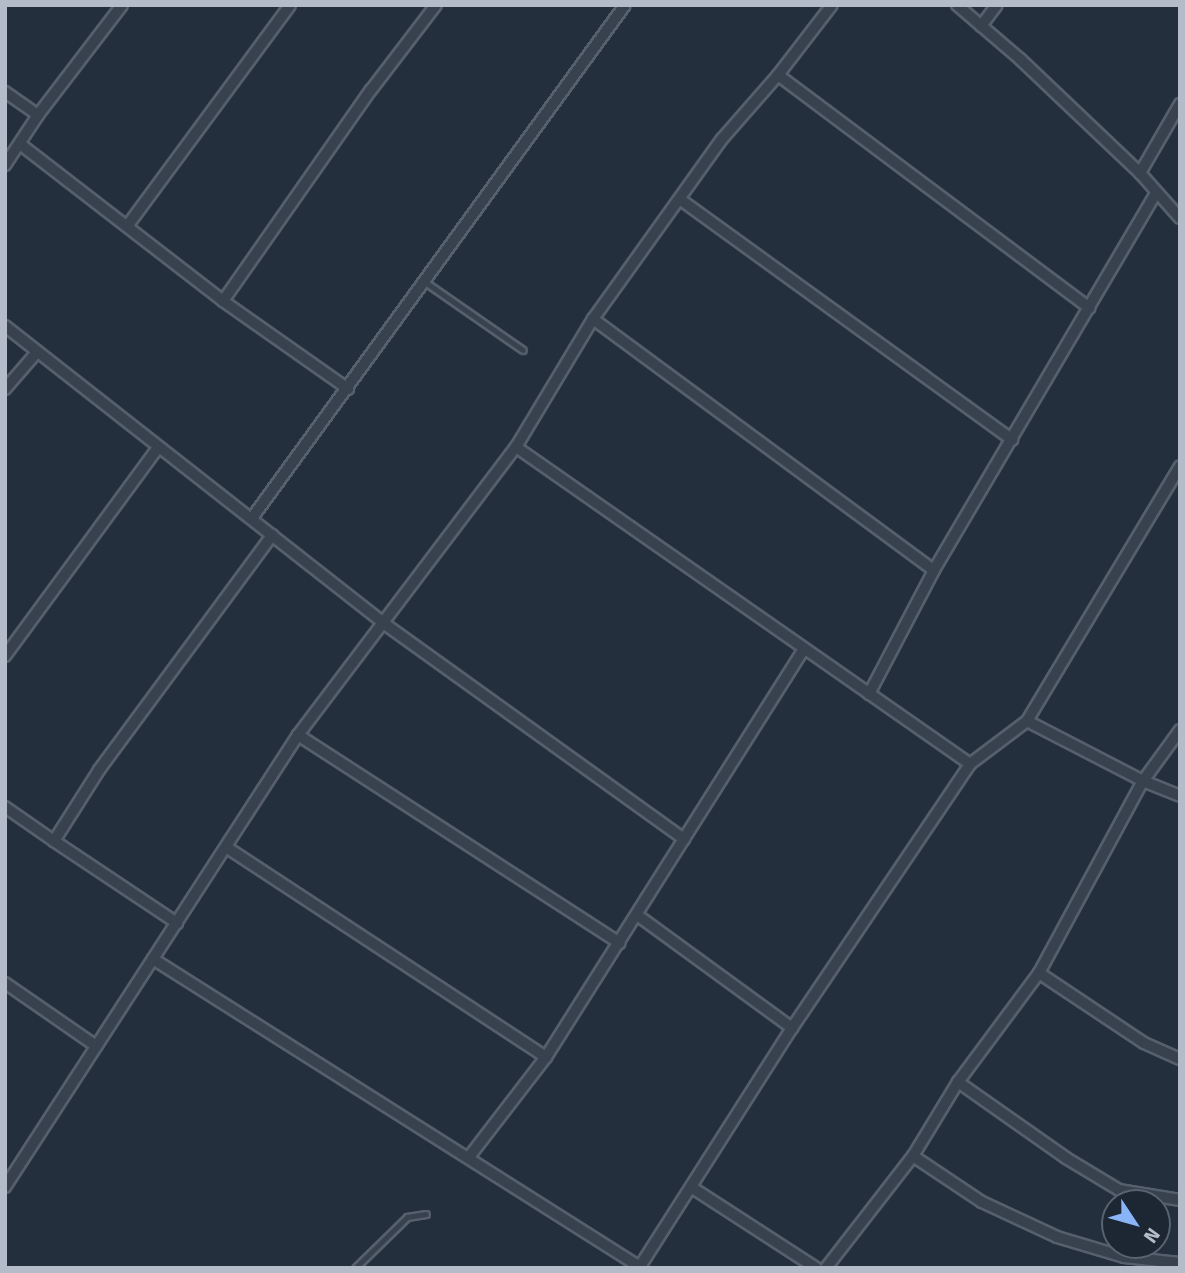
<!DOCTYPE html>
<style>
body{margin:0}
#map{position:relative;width:1185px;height:1273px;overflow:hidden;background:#242f3e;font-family:"Fira Sans",sans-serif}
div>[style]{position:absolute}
.roads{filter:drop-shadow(2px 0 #565f6c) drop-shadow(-2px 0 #565f6c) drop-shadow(0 2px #565f6c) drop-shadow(0 -2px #565f6c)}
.service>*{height:5px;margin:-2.5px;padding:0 2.5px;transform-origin:2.5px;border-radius:2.5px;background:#38414e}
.minor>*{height:10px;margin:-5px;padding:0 5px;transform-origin:5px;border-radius:5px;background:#38414e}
span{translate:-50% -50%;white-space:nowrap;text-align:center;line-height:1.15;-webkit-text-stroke:6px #1d2633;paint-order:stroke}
.frame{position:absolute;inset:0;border:7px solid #b4bcc9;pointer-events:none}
.north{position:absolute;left:1101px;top:1189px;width:70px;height:70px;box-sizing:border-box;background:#1d2633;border:2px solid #59626f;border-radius:50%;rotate:126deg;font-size:19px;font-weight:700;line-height:28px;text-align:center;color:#b4bcc9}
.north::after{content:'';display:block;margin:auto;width:24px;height:32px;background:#8ab4f8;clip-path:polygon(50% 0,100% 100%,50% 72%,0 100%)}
</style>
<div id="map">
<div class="roads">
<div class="service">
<i style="left:425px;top:282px;width:119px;rotate:34.8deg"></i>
<i style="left:355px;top:1268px;width:73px;rotate:-44.4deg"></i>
<i style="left:407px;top:1217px;width:19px;rotate:-9deg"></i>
</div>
<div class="minor">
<i style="left:957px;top:5px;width:83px;rotate:40.6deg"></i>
<i style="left:1020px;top:59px;width:166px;rotate:43.5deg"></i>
<i style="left:1140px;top:173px;width:60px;rotate:48.4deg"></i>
<i style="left:981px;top:26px;width:26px;rotate:-53deg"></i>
<i style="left:778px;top:75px;width:389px;rotate:36.8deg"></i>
<i style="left:5px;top:92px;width:40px;rotate:34.9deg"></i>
<i style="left:20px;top:144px;width:257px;rotate:37.7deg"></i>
<i style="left:223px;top:301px;width:153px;rotate:35.1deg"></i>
<i style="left:5px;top:165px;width:60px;rotate:-56.6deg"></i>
<i style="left:38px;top:115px;width:138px;rotate:-52.6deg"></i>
<i style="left:1140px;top:173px;width:80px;rotate:-59.9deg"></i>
<i style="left:681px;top:200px;width:409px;rotate:35.9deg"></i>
<i style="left:128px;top:225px;width:273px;rotate:-53.6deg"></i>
<i style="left:223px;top:301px;width:258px;rotate:-55deg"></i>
<i style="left:371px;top:90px;width:107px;rotate:-52.6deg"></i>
<i style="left:593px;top:319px;width:423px;rotate:36.4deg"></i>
<i style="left:5px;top:326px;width:479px;rotate:38.1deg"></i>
<i style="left:382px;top:622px;width:372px;rotate:35.7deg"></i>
<i style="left:5px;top:389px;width:49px;rotate:-49.1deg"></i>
<i style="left:516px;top:447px;width:554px;rotate:34.92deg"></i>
<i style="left:252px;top:518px;width:634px;rotate:-53.98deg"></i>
<i style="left:5px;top:656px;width:258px;rotate:-53.7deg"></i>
<i style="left:869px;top:694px;width:140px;rotate:-62.3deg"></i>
<i style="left:934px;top:570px;width:438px;rotate:-59.5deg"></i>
<i style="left:1027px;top:721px;width:131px;rotate:27.3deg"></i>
<i style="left:1143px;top:781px;width:40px;rotate:22deg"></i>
<i style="left:298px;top:735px;width:383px;rotate:32.9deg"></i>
<i style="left:5px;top:807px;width:60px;rotate:34.8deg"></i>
<i style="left:54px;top:841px;width:84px;rotate:-57.6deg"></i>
<i style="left:99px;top:770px;width:292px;rotate:-53.6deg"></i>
<i style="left:54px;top:841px;width:148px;rotate:33.7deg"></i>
<i style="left:226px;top:847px;width:383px;rotate:33.3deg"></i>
<i style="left:637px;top:915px;width:192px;rotate:36.1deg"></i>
<i style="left:153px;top:959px;width:576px;rotate:32.31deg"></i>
<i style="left:1039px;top:973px;width:126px;rotate:33.7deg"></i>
<i style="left:1144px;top:1043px;width:39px;rotate:24deg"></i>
<i style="left:5px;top:983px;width:111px;rotate:34.7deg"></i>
<i style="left:958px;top:1082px;width:132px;rotate:35.1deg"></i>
<i style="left:1066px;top:1158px;width:62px;rotate:31.1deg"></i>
<i style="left:1119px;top:1190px;width:62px;rotate:9.3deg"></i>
<i style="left:913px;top:1156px;width:83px;rotate:33.7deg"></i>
<i style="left:982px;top:1202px;width:83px;rotate:25deg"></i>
<i style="left:1057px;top:1237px;width:70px;rotate:16.6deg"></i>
<i style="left:1124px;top:1257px;width:56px;rotate:6.1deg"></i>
<i style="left:469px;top:1157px;width:126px;rotate:-52.4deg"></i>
<i style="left:546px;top:1057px;width:481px;rotate:-57.7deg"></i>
<i style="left:5px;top:1187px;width:539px;rotate:-57.05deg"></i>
<i style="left:298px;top:735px;width:361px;rotate:-52.9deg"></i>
<i style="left:516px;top:447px;width:149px;rotate:-59deg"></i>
<i style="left:593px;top:319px;width:221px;rotate:-54.4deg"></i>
<i style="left:722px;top:139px;width:85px;rotate:-48.8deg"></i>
<i style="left:778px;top:75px;width:88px;rotate:-52.4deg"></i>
<i style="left:691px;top:1187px;width:149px;rotate:32.9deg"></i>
<i style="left:639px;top:1268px;width:285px;rotate:-57.5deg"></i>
<i style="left:792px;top:1028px;width:318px;rotate:-56deg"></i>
<i style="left:970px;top:764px;width:71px;rotate:-37deg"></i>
<i style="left:1027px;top:721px;width:297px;rotate:-59deg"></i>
<i style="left:826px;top:1268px;width:142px;rotate:-52.2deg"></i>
<i style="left:913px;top:1156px;width:87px;rotate:-58.7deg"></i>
<i style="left:958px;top:1082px;width:136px;rotate:-53.4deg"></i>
<i style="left:1039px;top:973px;width:218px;rotate:-61.6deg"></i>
<i style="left:1143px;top:781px;width:63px;rotate:-54deg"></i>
</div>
</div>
<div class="frame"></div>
<div class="north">N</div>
</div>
